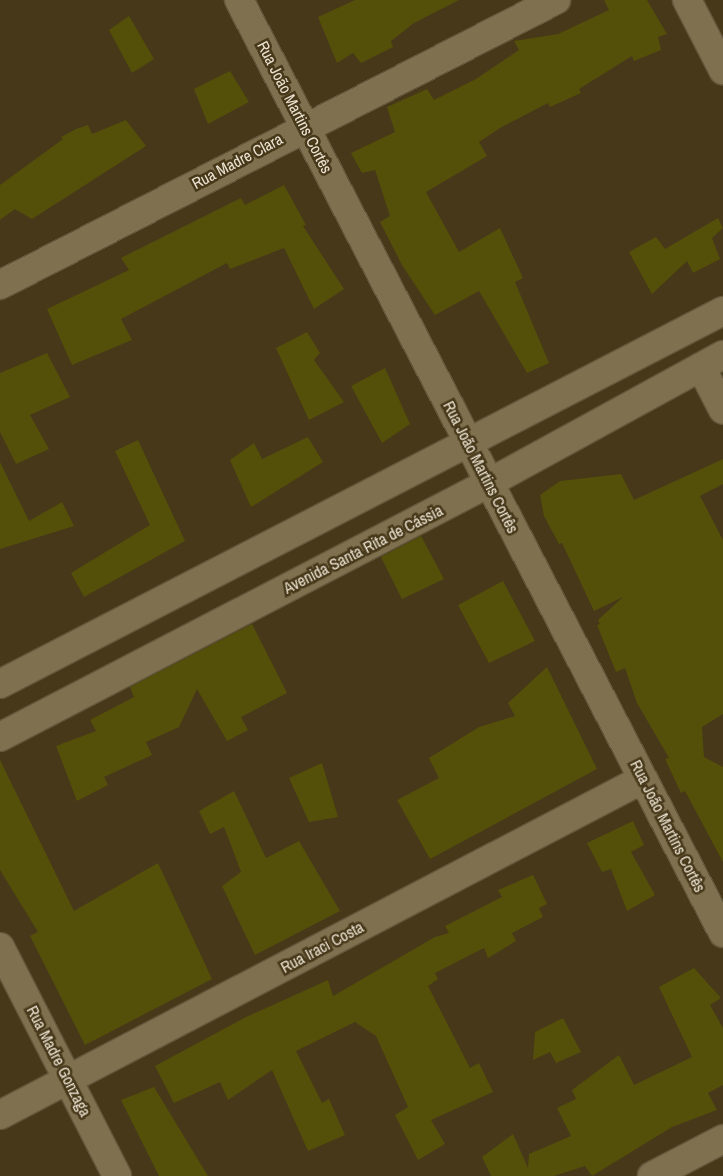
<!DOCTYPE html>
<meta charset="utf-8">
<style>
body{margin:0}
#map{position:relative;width:723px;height:1176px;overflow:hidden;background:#463819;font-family:"Archivo Narrow",sans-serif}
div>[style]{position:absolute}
.building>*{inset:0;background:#544f09}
.roads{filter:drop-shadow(1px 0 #62563b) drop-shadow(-1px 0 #62563b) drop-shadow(0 1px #62563b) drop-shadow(0 -1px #62563b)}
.minor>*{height:28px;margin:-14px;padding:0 14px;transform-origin:14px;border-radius:14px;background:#7f704f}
.tertiary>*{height:28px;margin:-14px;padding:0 14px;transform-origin:14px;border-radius:14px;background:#7f704f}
span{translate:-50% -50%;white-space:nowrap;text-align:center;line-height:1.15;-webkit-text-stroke:5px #463819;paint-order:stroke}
.street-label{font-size:16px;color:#ebe2d1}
</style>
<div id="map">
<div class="building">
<i style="clip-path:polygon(355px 0,459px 0,414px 23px,391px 41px,393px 47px,361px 63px,353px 53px,337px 63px,318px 17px)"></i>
<i style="clip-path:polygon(604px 0,647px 0,667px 34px,658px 37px,661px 50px,634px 61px,632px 56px,579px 89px,581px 93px,550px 107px,548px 103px,500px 128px,479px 142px,487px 156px,426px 192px,459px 252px,500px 228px,523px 278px,515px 282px,549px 363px,527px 373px,479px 291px,435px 315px,402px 265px,380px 222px,390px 216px,375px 170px,362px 173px,351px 153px,395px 132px,387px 107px,427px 89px,434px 100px,476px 79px,519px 50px,514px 41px,558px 34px,609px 10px)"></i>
<i style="clip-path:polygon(129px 16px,154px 59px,132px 73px,109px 30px)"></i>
<i style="clip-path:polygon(230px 71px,249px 102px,208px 124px,194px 89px)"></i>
<i style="clip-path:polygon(126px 120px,146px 146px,32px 219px,15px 209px,0 220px,0 185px,63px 139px,61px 137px,76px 129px,88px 125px,92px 134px)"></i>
<i style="clip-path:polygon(284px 185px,306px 225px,303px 226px,344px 289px,314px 309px,284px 248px,230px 269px,227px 263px,121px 319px,132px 340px,72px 365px,47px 309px,129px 270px,121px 258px,241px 198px,245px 205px)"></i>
<i style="clip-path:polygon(718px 218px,723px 228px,712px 238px,720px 259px,693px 273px,687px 261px,652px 294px,629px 252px,656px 237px,665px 249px)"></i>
<i style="clip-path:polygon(307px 332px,320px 353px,314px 360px,344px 402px,309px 420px,276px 348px)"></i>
<i style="clip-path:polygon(47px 353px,70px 397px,30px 415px,49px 449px,16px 464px,0 432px,0 373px)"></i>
<i style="clip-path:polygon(385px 368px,410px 424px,382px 443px,351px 386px)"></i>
<i style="clip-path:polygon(308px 437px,323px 462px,251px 507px,230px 460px,254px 443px,262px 459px)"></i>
<i style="clip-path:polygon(138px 440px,185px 541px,84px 597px,71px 573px,150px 525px,115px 451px)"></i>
<i style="clip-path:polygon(723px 459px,723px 484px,700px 496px,723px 540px,723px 714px,702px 727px,704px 757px,723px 767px,723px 862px,685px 791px,681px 793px,665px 759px,669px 758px,637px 703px,625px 668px,616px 672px,597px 625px,600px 624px,598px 620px,623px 597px,594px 611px,562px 543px,559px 544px,544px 516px,540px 495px,560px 481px,621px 474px,634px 500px)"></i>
<i style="clip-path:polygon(0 462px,29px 521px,62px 502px,74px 526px,0 549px)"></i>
<i style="clip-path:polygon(421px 536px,444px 579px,402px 599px,381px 557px)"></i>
<i style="clip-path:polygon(503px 581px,535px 641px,489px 663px,458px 605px)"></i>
<i style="clip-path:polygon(252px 624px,287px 693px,241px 717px,248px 730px,227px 741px,197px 689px,179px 727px,146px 742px,152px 755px,104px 777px,108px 785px,77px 801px,56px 746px,96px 731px,90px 720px,134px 697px,130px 687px)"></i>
<i style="clip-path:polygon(547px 667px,597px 769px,430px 859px,397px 800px,439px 778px,429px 758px,479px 727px,515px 716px,508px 703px)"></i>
<i style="clip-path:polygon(0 760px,74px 911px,158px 863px,212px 979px,85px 1045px,30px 936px,38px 932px,0 870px)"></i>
<i style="clip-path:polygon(322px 763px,338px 817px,309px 822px,289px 778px)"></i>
<i style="clip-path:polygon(234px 791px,266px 858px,299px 841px,340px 911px,255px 955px,222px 886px,241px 872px,234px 853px,224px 827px,210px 834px,199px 811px)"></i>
<i style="clip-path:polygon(633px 821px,644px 845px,631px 852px,655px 895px,627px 911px,611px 869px,602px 872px,587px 843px)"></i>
<i style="clip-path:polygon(533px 875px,547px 904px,539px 908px,543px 917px,512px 933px,516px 941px,488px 958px,484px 948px,435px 973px,438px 979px,428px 986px,470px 1068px,479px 1063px,493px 1092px,431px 1120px,445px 1144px,418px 1160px,395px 1115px,408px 1107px,376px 1036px,355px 1022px,296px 1051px,322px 1103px,329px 1099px,345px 1135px,308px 1151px,272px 1070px,228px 1100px,220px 1082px,174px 1103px,155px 1066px,246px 1017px,328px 980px,333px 996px,435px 937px,449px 933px,445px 926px,502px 897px,498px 890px)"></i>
<i style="clip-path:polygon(694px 968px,721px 998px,710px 1005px,723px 1028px,723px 1085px,708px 1093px,717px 1110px,672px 1127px,592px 1176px,585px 1166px,554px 1176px,491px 1176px,482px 1157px,513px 1134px,528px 1168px,529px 1154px,571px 1136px,557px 1108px,576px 1099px,572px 1090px,619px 1055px,634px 1085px,692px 1057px,659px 987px)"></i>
<i style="clip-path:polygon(563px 1018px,581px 1052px,556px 1063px,550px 1052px,533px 1060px,535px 1032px)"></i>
<i style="clip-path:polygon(154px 1087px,208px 1176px,159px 1176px,121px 1100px)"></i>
</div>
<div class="roads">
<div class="minor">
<i style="left:687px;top:0;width:79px;rotate:62.8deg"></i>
<i style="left:0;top:285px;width:625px;rotate:-27.14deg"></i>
<i style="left:701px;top:367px;width:48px;rotate:62.9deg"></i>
<i style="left:0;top:684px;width:814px;rotate:-27.29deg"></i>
<i style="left:0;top:737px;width:551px;rotate:-27.45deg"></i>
<i style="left:489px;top:483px;width:267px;rotate:-28.7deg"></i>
<i style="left:0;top:947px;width:257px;rotate:62.9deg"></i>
<i style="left:0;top:1115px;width:725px;rotate:-27.59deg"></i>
<i style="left:652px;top:1176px;width:80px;rotate:-27.5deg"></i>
</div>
<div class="tertiary">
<i style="left:239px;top:0;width:1051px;rotate:62.58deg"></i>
</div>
</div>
<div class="street-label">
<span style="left:295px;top:107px;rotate:63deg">Rua João Martins Cortês</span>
<span style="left:237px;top:161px;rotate:-28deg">Rua Madre Clara</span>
<span style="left:481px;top:467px;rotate:63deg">Rua João Martins Cortês</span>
<span style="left:363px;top:549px;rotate:-27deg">Avenida Santa Rita de Cássia</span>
<span style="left:668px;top:826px;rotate:63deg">Rua João Martins Cortês</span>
<span style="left:322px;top:947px;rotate:-28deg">Rua Iraci Costa</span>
<span style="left:59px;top:1061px;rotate:63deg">Rua Madre Gonzaga</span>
</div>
</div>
